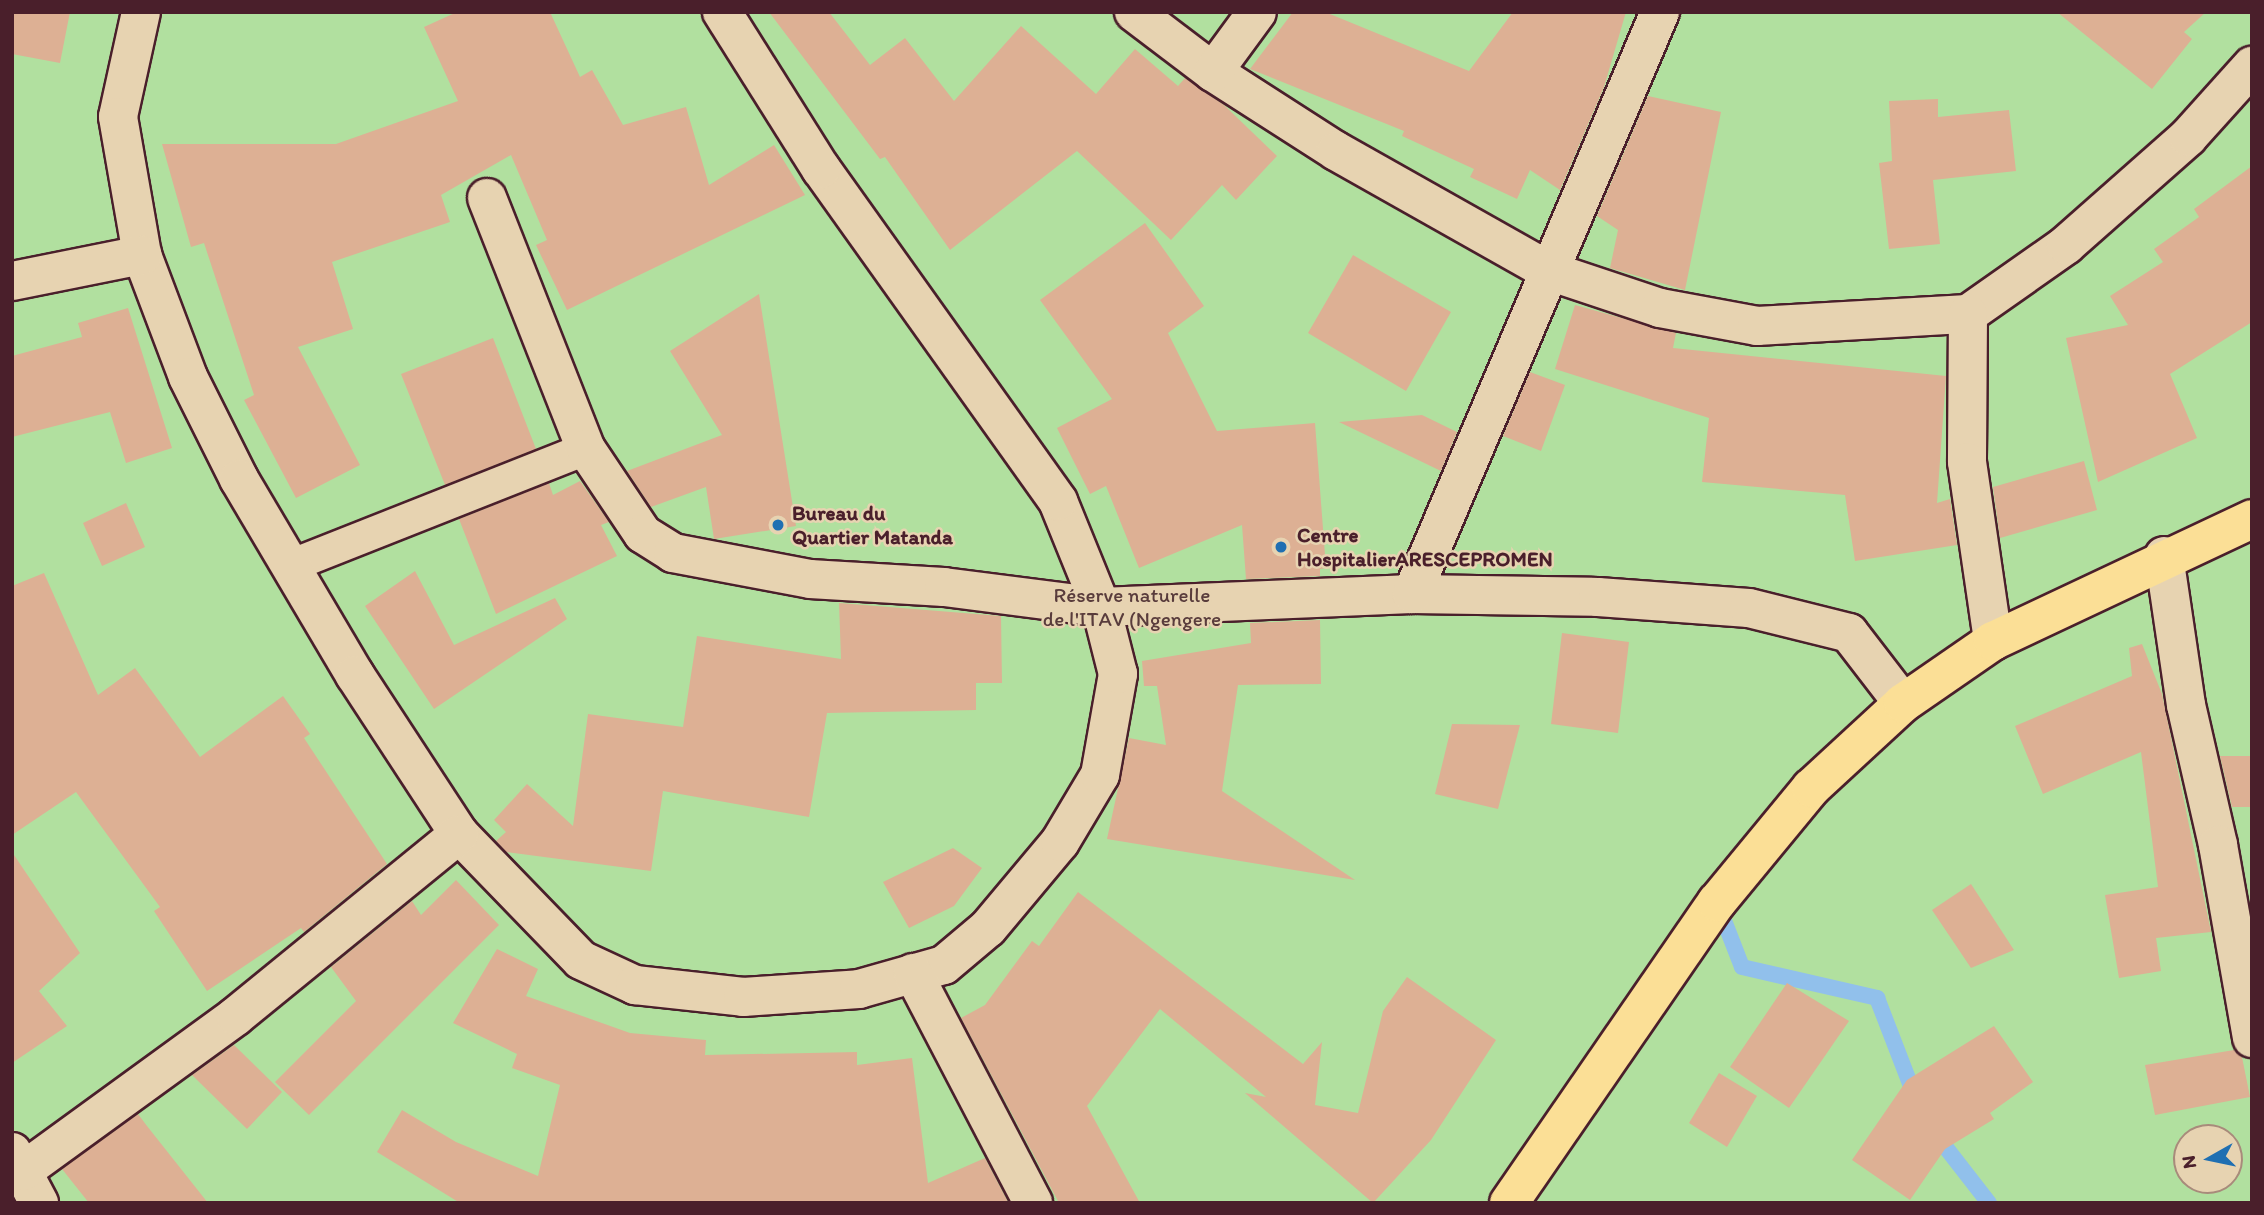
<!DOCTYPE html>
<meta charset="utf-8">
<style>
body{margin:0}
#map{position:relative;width:2264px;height:1215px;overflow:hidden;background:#e7d3b1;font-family:Itim,sans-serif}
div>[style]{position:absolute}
.green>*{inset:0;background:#b1e09f}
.stream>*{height:16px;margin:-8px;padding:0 8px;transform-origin:8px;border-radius:8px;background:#91c0eb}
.building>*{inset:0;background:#ddb094}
.roads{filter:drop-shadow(2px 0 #4a1f2b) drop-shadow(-2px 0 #4a1f2b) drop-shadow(0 2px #4a1f2b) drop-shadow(0 -2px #4a1f2b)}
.lane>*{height:32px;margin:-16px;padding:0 16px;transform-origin:16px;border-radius:16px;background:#e7d3b1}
.street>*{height:38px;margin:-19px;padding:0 19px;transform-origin:19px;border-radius:19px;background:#e7d3b1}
.highway>*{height:38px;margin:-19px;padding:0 19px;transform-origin:19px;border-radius:19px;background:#fbdf96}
.dots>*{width:19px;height:19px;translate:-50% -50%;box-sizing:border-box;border:4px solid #e7d3b1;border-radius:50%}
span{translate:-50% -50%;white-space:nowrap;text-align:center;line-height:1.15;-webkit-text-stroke:5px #e7d3b1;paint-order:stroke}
.poi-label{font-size:21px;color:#4a1f2b;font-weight:700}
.left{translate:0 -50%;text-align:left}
.park-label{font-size:21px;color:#593c3c}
.frame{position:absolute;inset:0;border:14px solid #4a1f2b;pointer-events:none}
.north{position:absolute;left:2173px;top:1124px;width:70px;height:70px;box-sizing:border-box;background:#e7d3b1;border:2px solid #a88b7b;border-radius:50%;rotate:261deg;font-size:19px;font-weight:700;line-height:28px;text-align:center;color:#4a1f2b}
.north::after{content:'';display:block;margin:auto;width:24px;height:32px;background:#1f6fb2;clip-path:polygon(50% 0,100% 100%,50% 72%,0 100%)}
</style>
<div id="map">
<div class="green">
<i style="clip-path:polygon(evenodd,12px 12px,2252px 12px,2252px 1203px,12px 1203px,12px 12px,2187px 1138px,2229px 1138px,2229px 1180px,2187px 1180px,2187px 1138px)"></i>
</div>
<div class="stream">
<i style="left:1718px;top:905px;width:66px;rotate:68.8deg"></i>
<i style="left:1742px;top:967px;width:139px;rotate:12.9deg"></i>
<i style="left:1877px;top:998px;width:108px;rotate:68.9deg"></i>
<i style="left:1933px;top:1131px;width:91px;rotate:52.1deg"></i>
</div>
<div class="building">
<i style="clip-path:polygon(12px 12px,70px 12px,60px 63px,12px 54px)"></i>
<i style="clip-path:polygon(457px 12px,550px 12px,580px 77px,592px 70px,623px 125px,686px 107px,709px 185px,774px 145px,805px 195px,567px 310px,536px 245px,547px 240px,511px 155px,441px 195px,450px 222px,332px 262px,353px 329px,298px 347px,360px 465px,296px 498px,244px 400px,254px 395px,204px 243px,191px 247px,162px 144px,336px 144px,458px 101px,424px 27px)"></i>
<i style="clip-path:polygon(769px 12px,829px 12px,870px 65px,905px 38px,954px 101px,1021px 26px,1096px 94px,1135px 49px,1178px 86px,1185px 78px,1224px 105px,1277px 156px,1236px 200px,1222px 185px,1171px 240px,1077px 151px,950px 250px,885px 157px,880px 159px)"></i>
<i style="clip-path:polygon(1293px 12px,1325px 12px,1469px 71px,1513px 12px,1626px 12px,1604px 87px,1560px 190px,1530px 170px,1517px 199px,1470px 177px,1474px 169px,1402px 136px,1404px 131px,1250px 69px)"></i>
<i style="clip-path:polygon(2057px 12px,2206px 12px,2184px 32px,2192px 39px,2152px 89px)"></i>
<i style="clip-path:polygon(1648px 96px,1721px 112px,1685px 290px,1610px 268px,1618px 230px,1597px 216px)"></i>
<i style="clip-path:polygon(1938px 99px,1938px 117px,2009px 110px,2016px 171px,1933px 180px,1940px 244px,1889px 249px,1879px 163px,1892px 161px,1889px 101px)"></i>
<i style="clip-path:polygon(2252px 166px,2252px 322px,2170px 374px,2197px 438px,2098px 482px,2066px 338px,2128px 325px,2110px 296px,2163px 262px,2154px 249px,2199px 217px,2194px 209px)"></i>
<i style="clip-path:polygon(1145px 223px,1204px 306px,1168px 333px,1217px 431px,1315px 423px,1326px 568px,1320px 569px,1320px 576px,1246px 579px,1242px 525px,1139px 568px,1106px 486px,1090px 494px,1057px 428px,1112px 399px,1040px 300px)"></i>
<i style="clip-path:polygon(1353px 255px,1451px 312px,1406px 391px,1308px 333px)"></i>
<i style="clip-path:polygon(759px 294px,796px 526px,714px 539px,706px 487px,651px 507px,627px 471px,722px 435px,670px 351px)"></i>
<i style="clip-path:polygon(1575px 305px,1676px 333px,1673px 348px,1946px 376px,1937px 503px,1950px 499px,1957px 545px,1855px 561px,1845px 495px,1702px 482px,1709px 418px,1555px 369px)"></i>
<i style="clip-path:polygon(128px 308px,172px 448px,126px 463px,110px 412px,12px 437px,12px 356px,82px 337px,78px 323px)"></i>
<i style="clip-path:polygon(493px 338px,536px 449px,445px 485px,401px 374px)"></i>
<i style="clip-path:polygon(1530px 372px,1565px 385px,1541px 451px,1503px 436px)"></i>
<i style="clip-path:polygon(1422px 415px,1457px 432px,1441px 471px,1339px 422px)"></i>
<i style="clip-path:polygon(2084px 461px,2097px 510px,2000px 538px,1993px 487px)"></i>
<i style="clip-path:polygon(580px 481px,609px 522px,601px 525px,617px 556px,496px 614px,459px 519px,549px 483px,553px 495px)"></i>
<i style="clip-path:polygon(126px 503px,145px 547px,102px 566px,83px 523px)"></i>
<i style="clip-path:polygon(415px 571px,454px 645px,555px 598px,567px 619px,434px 709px,365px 606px)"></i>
<i style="clip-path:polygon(44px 573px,98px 695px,135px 668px,200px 757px,283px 696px,310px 734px,304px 738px,387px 864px,304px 932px,301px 928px,207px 991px,154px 911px,160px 907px,76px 792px,12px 835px,12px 586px)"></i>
<i style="clip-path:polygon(839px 603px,1001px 616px,1002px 683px,976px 683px,976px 710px,827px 713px,809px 817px,663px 791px,651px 871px,506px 852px,496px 841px,506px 832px,494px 820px,527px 784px,573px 826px,588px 714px,683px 727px,697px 636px,841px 659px)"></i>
<i style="clip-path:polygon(1320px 620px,1321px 684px,1238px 685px,1222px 791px,1355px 880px,1107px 839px,1129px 738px,1166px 745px,1157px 686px,1144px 686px,1142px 661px,1251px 643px,1250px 623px)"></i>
<i style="clip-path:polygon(1562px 633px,1629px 642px,1618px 733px,1551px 724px)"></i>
<i style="clip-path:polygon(2142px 644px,2162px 694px,2211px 932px,2156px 938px,2161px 971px,2119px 978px,2105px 895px,2158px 887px,2141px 752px,2043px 794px,2015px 726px,2132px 676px,2129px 648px)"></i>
<i style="clip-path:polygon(1452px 724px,1520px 725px,1498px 809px,1435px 794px)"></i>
<i style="clip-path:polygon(2220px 756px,2252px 756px,2252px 807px,2232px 807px)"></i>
<i style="clip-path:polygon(953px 848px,982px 868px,954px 906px,909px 928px,883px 882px)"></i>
<i style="clip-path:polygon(12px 852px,80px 953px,39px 991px,67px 1026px,12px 1063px)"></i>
<i style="clip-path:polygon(456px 880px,499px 925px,309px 1115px,275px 1082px,356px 1001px,331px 967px,412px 901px,421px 915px)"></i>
<i style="clip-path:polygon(1971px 884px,2014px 950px,1971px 968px,1932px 910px)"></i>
<i style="clip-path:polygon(1078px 892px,1303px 1064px,1322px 1042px,1315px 1105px,1358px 1113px,1383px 1011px,1407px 977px,1496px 1040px,1431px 1140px,1373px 1203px,1245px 1093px,1266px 1097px,1160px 1009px,1087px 1106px,1140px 1203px,1059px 1203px,961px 1018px,985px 1005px,1032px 941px,1039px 946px)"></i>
<i style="clip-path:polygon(497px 949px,538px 969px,526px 996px,630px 1033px,706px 1040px,705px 1055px,857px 1052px,857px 1065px,912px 1058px,928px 1183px,985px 1158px,1008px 1202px,460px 1203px,377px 1152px,402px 1110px,456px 1142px,538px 1176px,560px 1085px,512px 1068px,517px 1054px,453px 1023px)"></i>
<i style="clip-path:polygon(1787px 983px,1849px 1021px,1789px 1108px,1730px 1067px)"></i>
<i style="clip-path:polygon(1994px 1026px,2033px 1082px,1990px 1113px,1994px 1119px,1945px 1149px,1910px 1200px,1852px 1160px,1907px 1080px)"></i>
<i style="clip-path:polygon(234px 1045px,282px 1092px,247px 1129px,192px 1075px)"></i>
<i style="clip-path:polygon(2234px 1050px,2242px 1057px,2250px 1097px,2155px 1115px,2145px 1065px)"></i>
<i style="clip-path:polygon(1719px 1073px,1757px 1096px,1727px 1147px,1689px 1123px)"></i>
<i style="clip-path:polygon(138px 1114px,147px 1126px,208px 1203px,89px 1203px,62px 1169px)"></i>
</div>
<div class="roads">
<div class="lane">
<i style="left:290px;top:566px;width:318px;rotate:-21.6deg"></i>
</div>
<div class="street">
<i style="left:141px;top:12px;width:107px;rotate:102.4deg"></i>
<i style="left:118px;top:117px;width:140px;rotate:80.1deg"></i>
<i style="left:142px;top:255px;width:130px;rotate:69.3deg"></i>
<i style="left:188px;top:377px;width:114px;rotate:63.4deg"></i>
<i style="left:239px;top:479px;width:228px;rotate:59.4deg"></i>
<i style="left:355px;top:675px;width:190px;rotate:56.8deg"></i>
<i style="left:459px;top:834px;width:175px;rotate:45.9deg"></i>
<i style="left:581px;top:960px;width:60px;rotate:24.8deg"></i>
<i style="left:635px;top:985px;width:109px;rotate:6.3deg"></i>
<i style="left:743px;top:997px;width:116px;rotate:-3.9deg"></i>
<i style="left:859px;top:989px;width:88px;rotate:-15.8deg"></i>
<i style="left:944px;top:965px;width:57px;rotate:-40.1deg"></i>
<i style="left:988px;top:928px;width:112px;rotate:-50.1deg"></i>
<i style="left:1060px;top:842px;width:78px;rotate:-59.2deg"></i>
<i style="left:1100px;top:775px;width:103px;rotate:-79.9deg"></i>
<i style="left:1118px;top:674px;width:69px;rotate:-104.2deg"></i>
<i style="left:1101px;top:607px;width:114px;rotate:-112.1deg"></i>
<i style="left:1058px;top:501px;width:408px;rotate:-125.5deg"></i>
<i style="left:821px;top:169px;width:186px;rotate:-122.2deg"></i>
<i style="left:1134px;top:12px;width:99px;rotate:37.2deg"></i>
<i style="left:1213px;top:72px;width:146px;rotate:32.7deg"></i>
<i style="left:1336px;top:151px;width:244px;rotate:29.4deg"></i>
<i style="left:1549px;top:271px;width:117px;rotate:18.4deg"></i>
<i style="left:1660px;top:308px;width:99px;rotate:10.5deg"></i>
<i style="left:1757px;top:326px;width:211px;rotate:-3.3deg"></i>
<i style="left:1968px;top:314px;width:120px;rotate:-35.1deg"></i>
<i style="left:2066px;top:245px;width:163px;rotate:-41.5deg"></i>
<i style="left:2188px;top:137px;width:96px;rotate:-48deg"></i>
<i style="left:1213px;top:72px;width:74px;rotate:-53.7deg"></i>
<i style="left:487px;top:198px;width:270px;rotate:68.5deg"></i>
<i style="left:586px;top:449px;width:102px;rotate:56.2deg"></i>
<i style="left:643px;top:534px;width:36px;rotate:32deg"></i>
<i style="left:673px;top:553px;width:139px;rotate:10.7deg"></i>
<i style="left:810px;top:579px;width:134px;rotate:3.4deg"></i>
<i style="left:944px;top:587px;width:158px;rotate:7.3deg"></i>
<i style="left:1101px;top:607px;width:311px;rotate:-2.4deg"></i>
<i style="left:1412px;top:594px;width:186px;rotate:0.9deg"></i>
<i style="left:1598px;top:597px;width:151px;rotate:4.2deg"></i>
<i style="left:1749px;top:608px;width:103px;rotate:14deg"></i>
<i style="left:1849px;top:633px;width:88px;rotate:52.4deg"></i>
<i style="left:12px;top:281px;width:133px;rotate:-11.3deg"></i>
<i style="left:1968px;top:314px;width:148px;rotate:90.4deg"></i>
<i style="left:1967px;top:462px;width:181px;rotate:81.7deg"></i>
<i style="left:2164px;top:556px;width:151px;rotate:81.6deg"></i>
<i style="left:2186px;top:705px;width:144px;rotate:77.1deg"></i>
<i style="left:2218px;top:845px;width:196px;rotate:80deg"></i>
<i style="left:1412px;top:594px;width:633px;rotate:-66.92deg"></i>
<i style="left:913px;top:973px;width:259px;rotate:62.4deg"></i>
<i style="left:12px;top:1152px;width:58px;rotate:62.1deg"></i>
<i style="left:23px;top:1171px;width:263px;rotate:-36deg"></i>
<i style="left:236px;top:1016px;width:288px;rotate:-39.2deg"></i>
</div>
<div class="highway">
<i style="left:1509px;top:1203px;width:366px;rotate:-55.4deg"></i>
<i style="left:1717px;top:902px;width:148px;rotate:-50.5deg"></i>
<i style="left:1811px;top:788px;width:125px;rotate:-42.7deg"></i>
<i style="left:1903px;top:703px;width:109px;rotate:-34.6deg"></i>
<i style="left:1993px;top:641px;width:286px;rotate:-25.2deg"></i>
</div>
</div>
<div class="dots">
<i style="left:778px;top:525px;background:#1f6fb2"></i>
<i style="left:1281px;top:547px;background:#1f6fb2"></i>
</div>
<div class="poi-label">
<span class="left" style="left:792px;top:525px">Bureau du<br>Quartier Matanda</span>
<span class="left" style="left:1297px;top:547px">Centre<br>HospitalierARESCEPROMEN</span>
</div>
<div class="park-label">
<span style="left:1132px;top:607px">Réserve naturelle<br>de l'ITAV (Ngengere</span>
</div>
<div class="frame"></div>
<div class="north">N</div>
</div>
